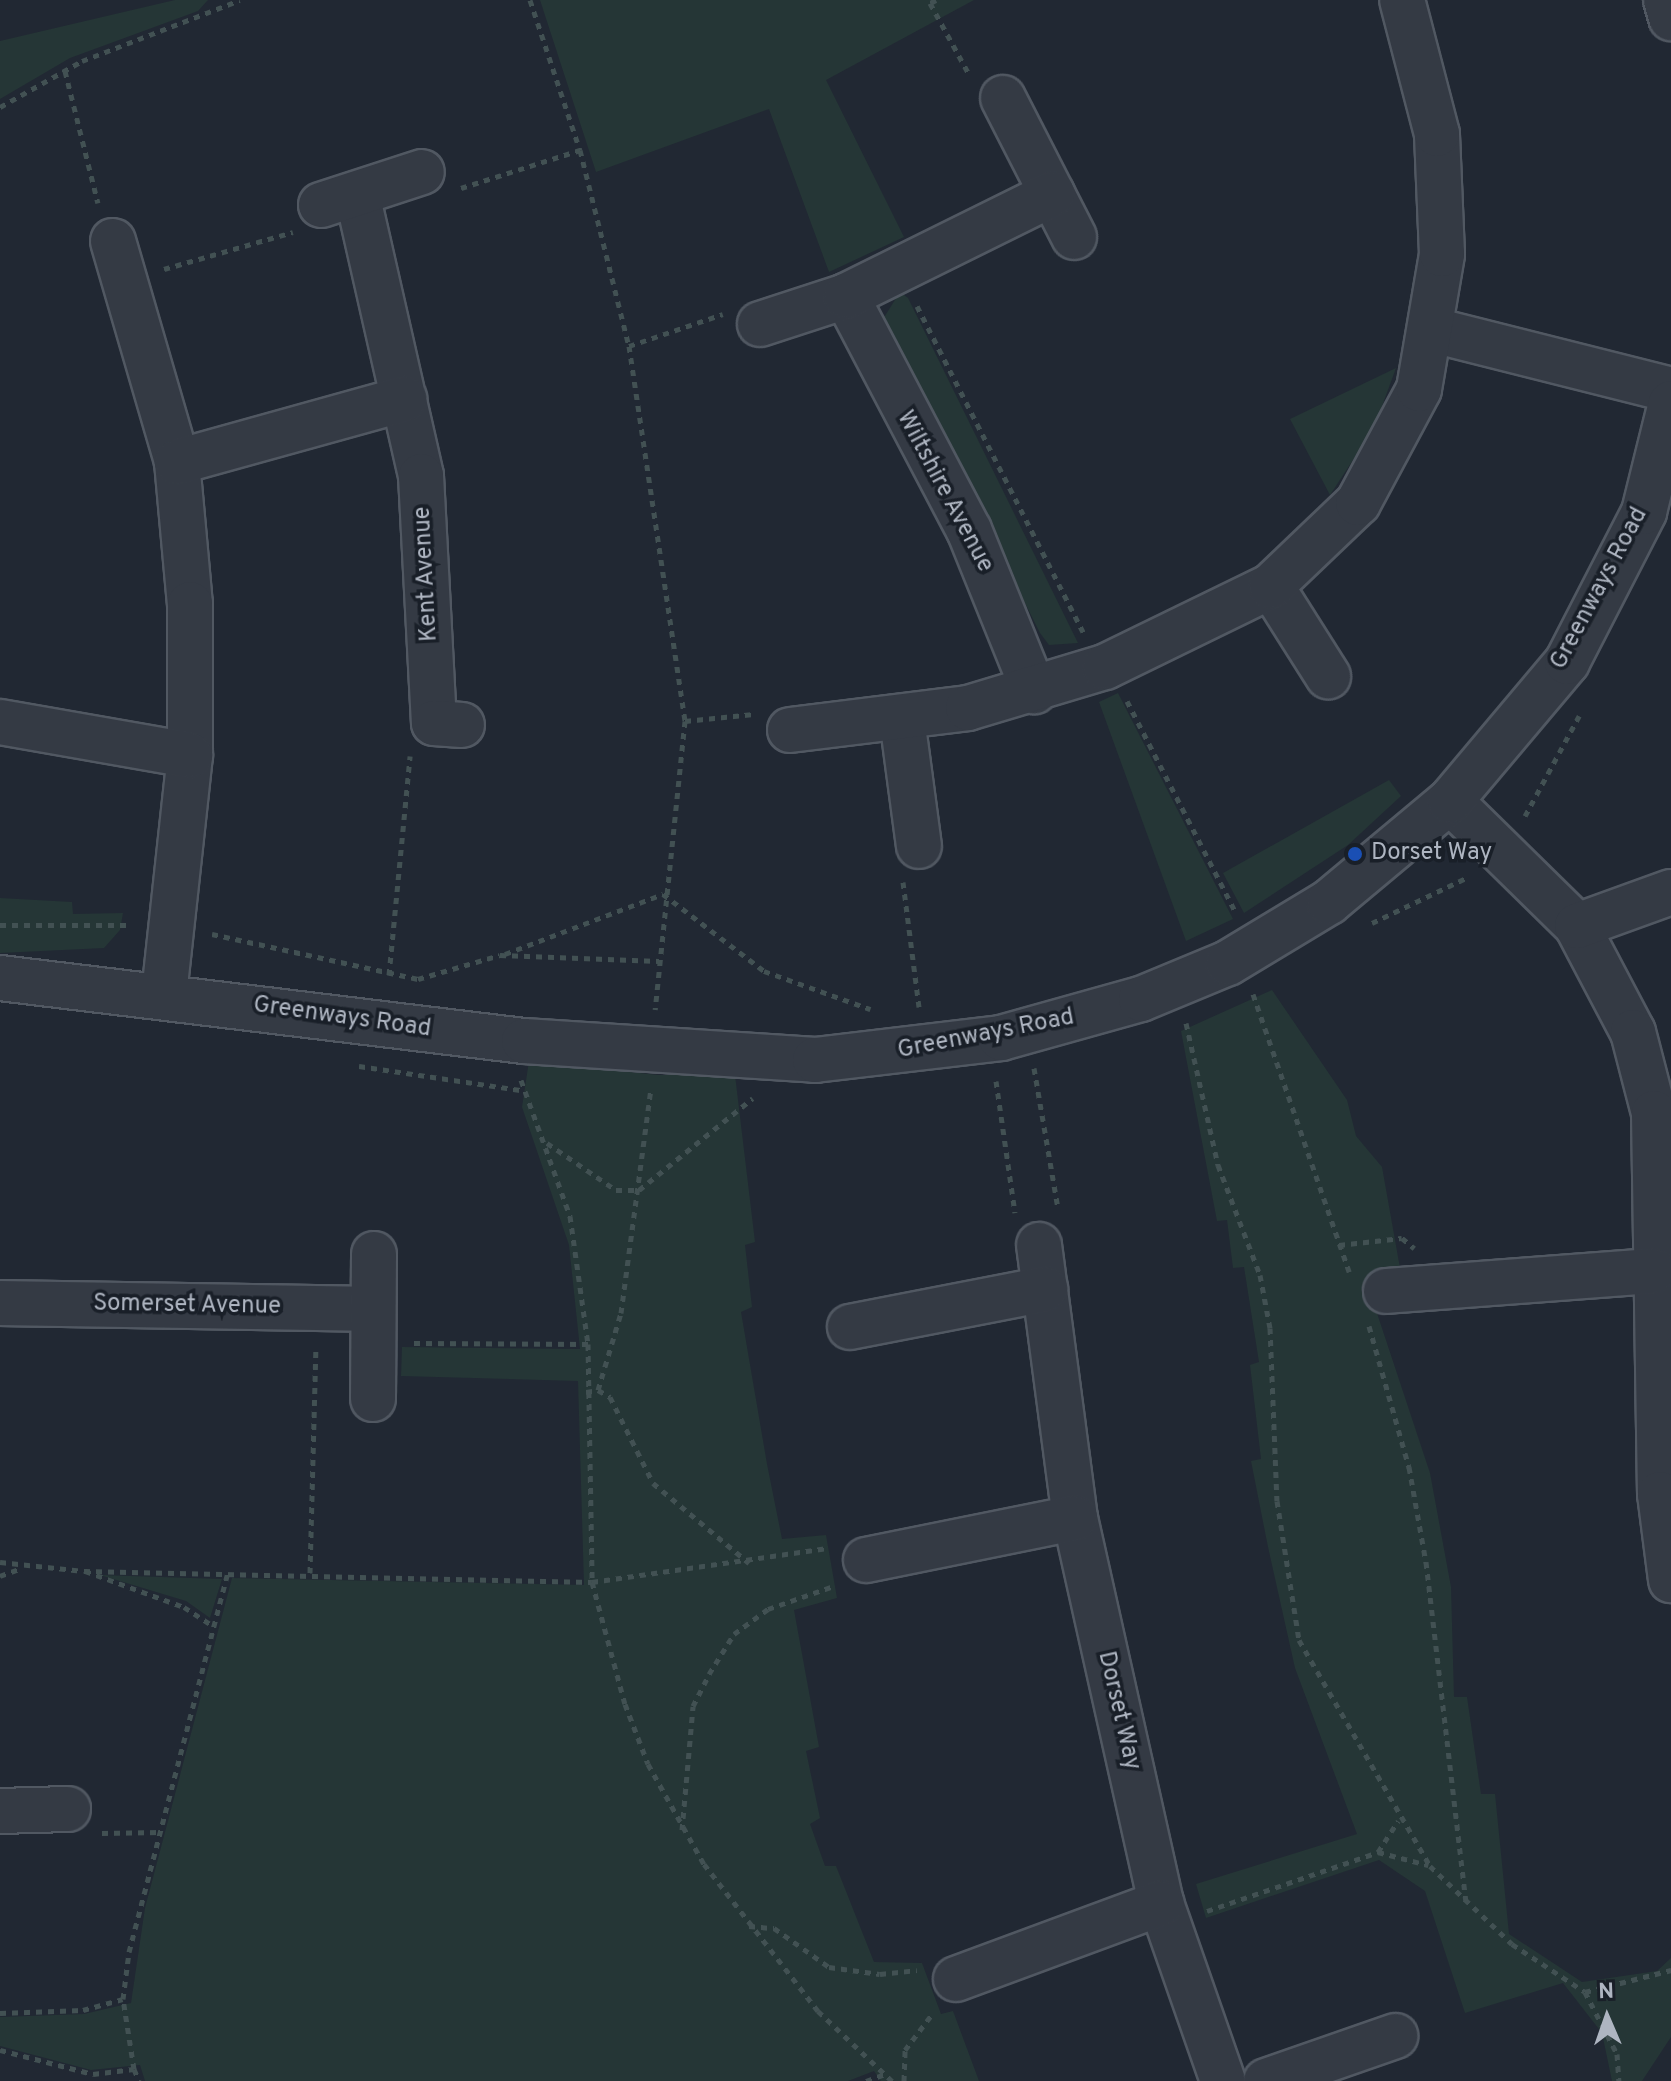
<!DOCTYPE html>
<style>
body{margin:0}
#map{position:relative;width:1671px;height:2081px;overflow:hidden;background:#212833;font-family:Overpass,sans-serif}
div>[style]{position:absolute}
.green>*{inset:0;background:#253636}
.path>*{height:5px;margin-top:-2.5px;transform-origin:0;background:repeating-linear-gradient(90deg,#425153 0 6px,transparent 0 12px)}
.roads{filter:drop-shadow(2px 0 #515862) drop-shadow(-2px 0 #515862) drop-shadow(0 2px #515862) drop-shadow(0 -2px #515862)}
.minor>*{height:44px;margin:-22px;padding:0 22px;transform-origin:22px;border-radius:22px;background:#343a44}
.dots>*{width:22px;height:22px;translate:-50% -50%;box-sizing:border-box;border:4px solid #191f28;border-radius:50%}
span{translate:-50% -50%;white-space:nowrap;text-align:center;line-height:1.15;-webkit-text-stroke:7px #191f28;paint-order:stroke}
.street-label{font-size:24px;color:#aeb5c1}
.poi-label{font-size:24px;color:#aeb5c1}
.left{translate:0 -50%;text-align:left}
.north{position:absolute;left:1567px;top:1977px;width:80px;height:80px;-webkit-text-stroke:6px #191f28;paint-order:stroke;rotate:358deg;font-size:22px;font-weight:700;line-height:32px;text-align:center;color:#aeb5c1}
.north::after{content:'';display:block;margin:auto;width:28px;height:36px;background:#aeb5c1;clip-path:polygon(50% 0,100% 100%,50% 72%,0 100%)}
</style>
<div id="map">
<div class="green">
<i style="clip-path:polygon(175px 0,208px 0,198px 11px,70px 58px,0 99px,0 41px)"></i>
<i style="clip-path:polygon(540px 0,974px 0,826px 80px,904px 237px,829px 272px,769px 109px,596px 172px)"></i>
<i style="clip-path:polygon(900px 292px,908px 298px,1078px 643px,1049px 645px,1040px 633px,883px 319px)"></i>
<i style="clip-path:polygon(1396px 368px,1374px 428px,1330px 495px,1290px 419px)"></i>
<i style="clip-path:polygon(1118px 693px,1233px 919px,1186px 941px,1099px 702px)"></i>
<i style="clip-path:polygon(1389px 780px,1401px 796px,1348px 845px,1244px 913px,1223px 873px)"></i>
<i style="clip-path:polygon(0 898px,72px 902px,73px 914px,123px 913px,120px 930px,104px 948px,0 953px)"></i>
<i style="clip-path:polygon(1272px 990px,1347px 1100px,1356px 1136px,1382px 1167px,1400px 1268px,1366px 1280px,1430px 1473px,1451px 1587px,1454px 1697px,1467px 1697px,1481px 1794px,1495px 1794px,1509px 1934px,1582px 1982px,1657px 1971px,1671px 1958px,1671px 2037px,1642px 2081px,1612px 2081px,1602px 2033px,1563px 1983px,1465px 2013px,1425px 1891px,1379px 1860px,1206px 1918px,1196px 1884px,1357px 1834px,1295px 1668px,1268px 1547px,1251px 1461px,1261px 1459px,1250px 1365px,1259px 1362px,1244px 1267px,1233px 1268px,1227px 1220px,1217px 1221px,1181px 1031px)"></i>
<i style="clip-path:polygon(529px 1061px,658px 1075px,735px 1075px,755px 1242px,745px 1245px,752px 1307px,741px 1312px,767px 1464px,782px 1539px,826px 1535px,837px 1598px,794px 1610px,819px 1747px,806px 1751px,820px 1818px,810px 1824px,825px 1866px,836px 1866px,874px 1962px,922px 1963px,941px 2014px,953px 2011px,979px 2081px,881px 2081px,874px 2071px,848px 2081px,145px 2081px,140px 2065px,91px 2070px,0 2046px,0 2017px,84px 2014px,131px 2003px,145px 1908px,232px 1578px,584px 1585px,578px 1381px,401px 1376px,402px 1347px,580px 1349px,569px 1245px,522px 1107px)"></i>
<i style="clip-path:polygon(100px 1575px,222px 1579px,210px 1618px,186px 1601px)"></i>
</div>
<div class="path">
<i style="left:530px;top:0;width:158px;rotate:71.6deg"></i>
<i style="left:580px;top:150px;width:202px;rotate:76deg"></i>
<i style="left:629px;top:346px;width:379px;rotate:81.5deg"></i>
<i style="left:685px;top:721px;width:290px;rotate:95.9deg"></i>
<i style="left:936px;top:0;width:7px;rotate:153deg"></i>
<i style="left:930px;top:3px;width:83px;rotate:61.3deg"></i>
<i style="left:65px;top:71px;width:136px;rotate:76deg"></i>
<i style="left:0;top:107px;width:94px;rotate:-29.3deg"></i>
<i style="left:82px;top:61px;width:169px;rotate:-21.1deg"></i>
<i style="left:461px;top:188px;width:125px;rotate:-17.7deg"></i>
<i style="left:164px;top:269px;width:134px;rotate:-16deg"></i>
<i style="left:917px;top:306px;width:366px;rotate:63deg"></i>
<i style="left:629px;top:346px;width:99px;rotate:-18.8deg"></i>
<i style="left:1127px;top:701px;width:238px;rotate:62.8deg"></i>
<i style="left:685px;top:721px;width:69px;rotate:-5.8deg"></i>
<i style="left:1525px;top:816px;width:114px;rotate:-61.6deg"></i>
<i style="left:903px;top:882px;width:126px;rotate:82.7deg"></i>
<i style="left:1372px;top:923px;width:106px;rotate:-25.6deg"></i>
<i style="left:0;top:925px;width:131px"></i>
<i style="left:212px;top:934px;width:211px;rotate:12.3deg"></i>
<i style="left:418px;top:979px;width:85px;rotate:-16.3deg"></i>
<i style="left:500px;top:955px;width:159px;rotate:2.2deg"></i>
<i style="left:505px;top:954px;width:169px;rotate:-20.8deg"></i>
<i style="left:663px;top:894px;width:127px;rotate:37.3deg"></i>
<i style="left:764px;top:971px;width:113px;rotate:19.7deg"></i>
<i style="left:389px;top:975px;width:220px;rotate:-84.5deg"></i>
<i style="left:1253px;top:994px;width:294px;rotate:70.9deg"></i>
<i style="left:1186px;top:1023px;width:146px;rotate:77.3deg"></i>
<i style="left:1218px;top:1165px;width:118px;rotate:69.1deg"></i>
<i style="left:1260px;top:1275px;width:54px;rotate:79.3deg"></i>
<i style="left:1270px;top:1328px;width:173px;rotate:87.7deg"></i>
<i style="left:1277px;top:1501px;width:141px;rotate:81deg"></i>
<i style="left:1299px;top:1640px;width:261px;rotate:59.9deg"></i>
<i style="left:1430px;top:1866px;width:113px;rotate:43.6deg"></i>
<i style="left:1512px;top:1944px;width:87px;rotate:33.3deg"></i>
<i style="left:1585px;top:1992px;width:70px;rotate:62.7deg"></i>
<i style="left:1617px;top:2054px;width:27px;rotate:86deg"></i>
<i style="left:359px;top:1066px;width:163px;rotate:8.5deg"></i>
<i style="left:1034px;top:1068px;width:142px;rotate:80.3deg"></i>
<i style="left:521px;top:1080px;width:145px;rotate:70.2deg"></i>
<i style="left:570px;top:1216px;width:129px;rotate:82deg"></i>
<i style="left:588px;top:1344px;width:238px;rotate:89deg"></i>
<i style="left:592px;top:1582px;width:126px;rotate:74.9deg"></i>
<i style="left:625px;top:1704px;width:64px;rotate:69deg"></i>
<i style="left:648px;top:1764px;width:115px;rotate:60.8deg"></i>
<i style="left:704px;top:1864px;width:186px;rotate:52.2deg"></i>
<i style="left:818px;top:2011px;width:102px;rotate:43.4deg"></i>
<i style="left:996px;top:1081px;width:133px;rotate:81.8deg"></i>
<i style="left:547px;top:1143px;width:83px;rotate:34.3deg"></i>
<i style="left:616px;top:1190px;width:23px"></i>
<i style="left:639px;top:1190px;width:146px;rotate:-38.9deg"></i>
<i style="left:1339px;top:1245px;width:63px;rotate:-6.3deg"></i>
<i style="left:1402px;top:1238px;width:16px;rotate:40deg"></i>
<i style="left:1369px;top:1326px;width:147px;rotate:74.2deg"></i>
<i style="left:1409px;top:1467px;width:97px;rotate:79.9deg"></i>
<i style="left:1426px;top:1562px;width:343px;rotate:83.3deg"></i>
<i style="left:414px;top:1343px;width:174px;rotate:0.3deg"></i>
<i style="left:598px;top:1390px;width:14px;rotate:30deg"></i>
<i style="left:610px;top:1397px;width:96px;rotate:63.4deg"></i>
<i style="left:653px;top:1483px;width:125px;rotate:39.8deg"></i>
<i style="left:586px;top:1392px;width:12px;rotate:-9deg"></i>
<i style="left:598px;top:1390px;width:80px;rotate:-73.4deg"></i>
<i style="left:621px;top:1313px;width:226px;rotate:-82.4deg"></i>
<i style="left:0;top:1562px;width:84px;rotate:6.1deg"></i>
<i style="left:84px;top:1571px;width:508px;rotate:1.24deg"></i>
<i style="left:592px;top:1582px;width:238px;rotate:-8.2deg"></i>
<i style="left:85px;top:1571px;width:105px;rotate:20deg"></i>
<i style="left:184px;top:1607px;width:35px;rotate:33deg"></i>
<i style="left:310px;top:1573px;width:224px;rotate:-88.5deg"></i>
<i style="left:0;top:1576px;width:23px;rotate:-20deg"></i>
<i style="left:682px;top:1830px;width:124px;rotate:-84.9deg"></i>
<i style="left:693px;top:1706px;width:36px;rotate:-63deg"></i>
<i style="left:709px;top:1674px;width:47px;rotate:-58deg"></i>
<i style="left:734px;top:1634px;width:42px;rotate:-36.3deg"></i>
<i style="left:768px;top:1609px;width:70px;rotate:-19.2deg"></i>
<i style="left:102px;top:1833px;width:59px;rotate:-1deg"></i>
<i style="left:1378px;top:1852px;width:52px;rotate:14.6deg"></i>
<i style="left:1207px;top:1911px;width:181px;rotate:-19deg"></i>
<i style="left:1378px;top:1852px;width:37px;rotate:-57deg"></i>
<i style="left:749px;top:1926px;width:25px;rotate:5deg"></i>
<i style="left:774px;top:1928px;width:67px;rotate:35.3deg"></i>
<i style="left:829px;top:1967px;width:51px;rotate:7.8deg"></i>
<i style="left:880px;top:1974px;width:37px;rotate:-6deg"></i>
<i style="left:1585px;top:1992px;width:89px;rotate:-14.3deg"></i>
<i style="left:0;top:2013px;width:83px;rotate:-2.1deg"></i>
<i style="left:83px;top:2010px;width:41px;rotate:-15.4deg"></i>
<i style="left:0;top:2050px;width:96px;rotate:14.5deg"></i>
<i style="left:93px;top:2074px;width:41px;rotate:-7deg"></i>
<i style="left:134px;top:2069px;width:13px;rotate:67deg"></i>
<i style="left:134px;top:2069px;width:71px;rotate:-98.9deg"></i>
<i style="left:123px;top:1999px;width:47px;rotate:-82.7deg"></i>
<i style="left:129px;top:1952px;width:392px;rotate:-75.4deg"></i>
<i style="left:866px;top:2081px;width:20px;rotate:-20deg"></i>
<i style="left:904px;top:2081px;width:31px;rotate:-88deg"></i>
<i style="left:905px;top:2050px;width:46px;rotate:-52.9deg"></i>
</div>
<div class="roads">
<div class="minor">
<i style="left:1666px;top:0;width:19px;rotate:74deg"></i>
<i style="left:1003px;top:98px;width:156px;rotate:62.9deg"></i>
<i style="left:357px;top:194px;width:289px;rotate:77.2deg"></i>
<i style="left:421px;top:476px;width:247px;rotate:87deg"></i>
<i style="left:434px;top:723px;width:28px;rotate:4deg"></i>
<i style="left:321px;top:205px;width:106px;rotate:-18.1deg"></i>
<i style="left:113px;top:241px;width:230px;rotate:73.8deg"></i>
<i style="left:177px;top:462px;width:143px;rotate:84.8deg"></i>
<i style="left:190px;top:604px;width:151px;rotate:90deg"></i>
<i style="left:190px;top:755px;width:239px;rotate:96.2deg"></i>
<i style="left:846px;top:296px;width:264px;rotate:62.3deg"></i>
<i style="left:969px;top:530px;width:174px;rotate:68deg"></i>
<i style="left:760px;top:324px;width:90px;rotate:-18deg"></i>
<i style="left:846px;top:296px;width:230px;rotate:-26.3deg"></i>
<i style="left:1433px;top:330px;width:245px;rotate:14.1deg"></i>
<i style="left:177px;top:462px;width:236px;rotate:-15.5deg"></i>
<i style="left:1271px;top:586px;width:107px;rotate:57.7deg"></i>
<i style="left:902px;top:719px;width:128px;rotate:82.4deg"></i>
<i style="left:0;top:722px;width:193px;rotate:9.9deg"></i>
<i style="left:790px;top:730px;width:179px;rotate:-7deg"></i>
<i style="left:968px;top:708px;width:143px;rotate:-16.7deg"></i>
<i style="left:1105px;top:667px;width:185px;rotate:-26deg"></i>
<i style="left:1271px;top:586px;width:120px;rotate:-43.7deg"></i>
<i style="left:1358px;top:503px;width:129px;rotate:-61.8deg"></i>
<i style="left:1419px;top:389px;width:137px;rotate:-80.3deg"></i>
<i style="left:1442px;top:254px;width:120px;rotate:-92.4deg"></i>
<i style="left:1437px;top:134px;width:138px;rotate:-104.6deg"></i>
<i style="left:1450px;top:801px;width:178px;rotate:44.5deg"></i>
<i style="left:1577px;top:926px;width:120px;rotate:62.2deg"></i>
<i style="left:1633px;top:1032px;width:84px;rotate:75.5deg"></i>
<i style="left:1654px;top:1113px;width:381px;rotate:89.1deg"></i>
<i style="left:1660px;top:1494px;width:87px;rotate:82.7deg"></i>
<i style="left:1577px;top:926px;width:100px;rotate:-19.9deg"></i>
<i style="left:0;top:978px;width:528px;rotate:6.86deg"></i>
<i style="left:524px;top:1041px;width:292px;rotate:3.7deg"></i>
<i style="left:815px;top:1060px;width:187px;rotate:-6.7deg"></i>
<i style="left:1001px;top:1038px;width:145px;rotate:-15.6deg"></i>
<i style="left:1141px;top:999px;width:94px;rotate:-22.5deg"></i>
<i style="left:1228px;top:963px;width:118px;rotate:-31.1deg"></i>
<i style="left:1329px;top:902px;width:158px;rotate:-39.9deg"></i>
<i style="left:1450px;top:801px;width:182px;rotate:-49.9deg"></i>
<i style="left:1567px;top:662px;width:169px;rotate:-62.8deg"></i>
<i style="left:1644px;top:512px;width:112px;rotate:-76.1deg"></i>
<i style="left:1039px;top:1245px;width:275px;rotate:82.5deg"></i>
<i style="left:1075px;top:1518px;width:394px;rotate:77.4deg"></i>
<i style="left:1161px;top:1903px;width:188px;rotate:70.8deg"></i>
<i style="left:1386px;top:1291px;width:268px;rotate:-4.3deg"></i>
<i style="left:0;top:1303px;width:373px;rotate:0.9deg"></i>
<i style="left:850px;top:1327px;width:199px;rotate:-11deg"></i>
<i style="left:373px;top:1399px;width:145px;rotate:-89.6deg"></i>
<i style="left:866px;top:1560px;width:213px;rotate:-11.4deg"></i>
<i style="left:0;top:1811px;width:68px;rotate:-1.7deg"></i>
<i style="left:956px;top:1979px;width:219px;rotate:-20.3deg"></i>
<i style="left:1266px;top:2081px;width:137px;rotate:-19.2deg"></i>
</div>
</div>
<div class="dots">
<i style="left:1355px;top:854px;background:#1a4fb4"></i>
</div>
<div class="street-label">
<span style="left:944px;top:492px;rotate:62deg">Wiltshire Avenue</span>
<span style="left:427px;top:574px;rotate:-93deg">Kent Avenue</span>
<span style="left:1600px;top:589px;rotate:-62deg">Greenways Road</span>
<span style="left:342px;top:1018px;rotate:8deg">Greenways Road</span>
<span style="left:986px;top:1035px;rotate:-11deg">Greenways Road</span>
<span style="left:187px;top:1306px;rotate:1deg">Somerset Avenue</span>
<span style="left:1118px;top:1711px;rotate:77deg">Dorset Way</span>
</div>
<div class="poi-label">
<span class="left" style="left:1371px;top:854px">Dorset Way</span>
</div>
<div class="north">N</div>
</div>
